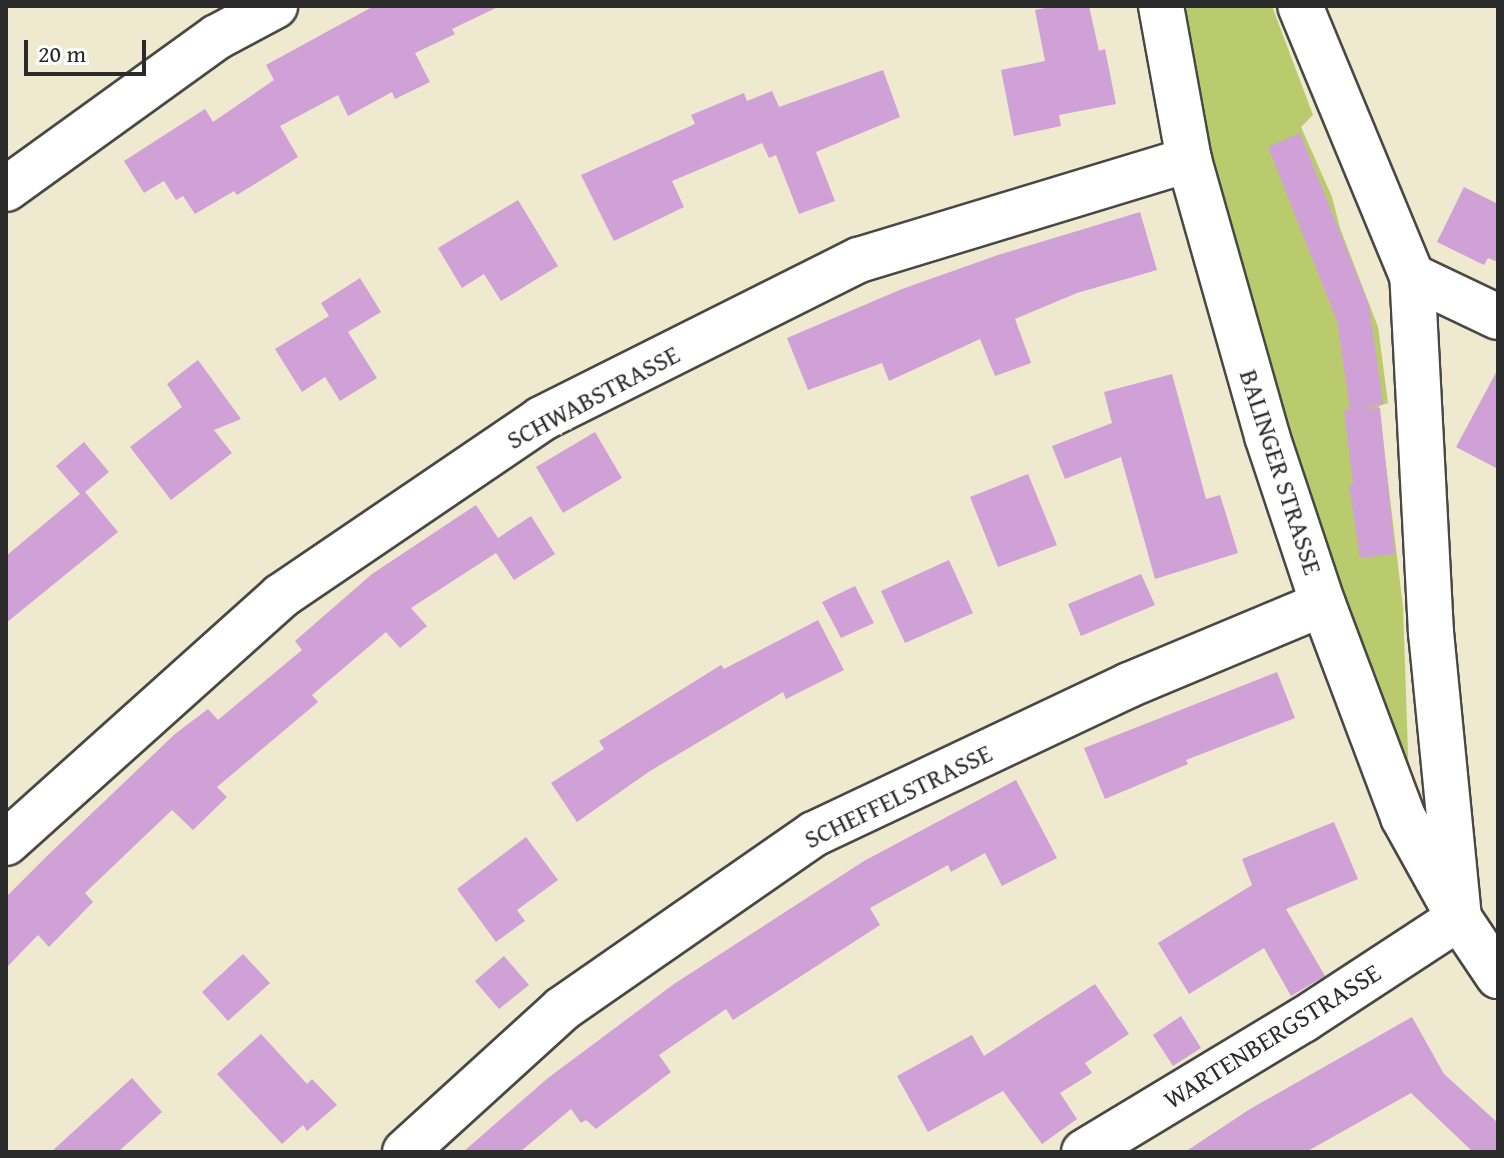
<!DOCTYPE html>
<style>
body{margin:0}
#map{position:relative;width:1504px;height:1158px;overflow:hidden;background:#eee9cf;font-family:"Gentium Book Plus",serif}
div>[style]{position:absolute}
.green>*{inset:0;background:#bacb6e}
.building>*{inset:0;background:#d0a1d6}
.roads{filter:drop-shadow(2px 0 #484844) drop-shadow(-2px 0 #484844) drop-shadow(0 2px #484844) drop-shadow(0 -2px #484844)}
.minor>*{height:44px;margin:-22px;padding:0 22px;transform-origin:22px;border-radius:22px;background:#fff}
span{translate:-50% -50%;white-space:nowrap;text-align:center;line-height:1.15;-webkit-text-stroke:8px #fff;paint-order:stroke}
.street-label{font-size:26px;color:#2b2b2b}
.frame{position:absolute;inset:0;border:8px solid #2b2b2b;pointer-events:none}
.scale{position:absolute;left:24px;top:40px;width:122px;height:36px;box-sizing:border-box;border:4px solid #2b2b2b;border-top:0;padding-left:10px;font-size:24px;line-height:28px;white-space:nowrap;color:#2b2b2b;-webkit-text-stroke:6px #fff;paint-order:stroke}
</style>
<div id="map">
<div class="green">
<i style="clip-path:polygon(1183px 6px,1272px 6px,1313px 115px,1301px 127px,1332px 197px,1340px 228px,1378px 327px,1388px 403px,1379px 406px,1403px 607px,1409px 782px,1341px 597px,1287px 433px,1211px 152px)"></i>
</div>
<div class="building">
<i style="clip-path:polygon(374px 6px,500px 6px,452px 29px,455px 34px,415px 53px,430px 82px,395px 99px,392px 92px,348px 116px,338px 95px,280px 126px,298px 157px,237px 195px,234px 191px,195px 214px,183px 196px,176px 200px,164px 181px,144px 193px,124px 161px,205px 109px,213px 122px,274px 80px,266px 65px)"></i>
<i style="clip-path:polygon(1056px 6px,1089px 6px,1099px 51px,1105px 49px,1116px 104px,1059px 115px,1061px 126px,1014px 136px,1001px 70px,1045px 61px,1035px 10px)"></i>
<i style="clip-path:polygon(883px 70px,900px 117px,816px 152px,835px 201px,799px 214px,776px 155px,769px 158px,762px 143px,672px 181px,684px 207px,614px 241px,581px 175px,695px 124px,691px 115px,744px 93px,747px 101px,772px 91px,779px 107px)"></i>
<i style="clip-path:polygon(1300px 133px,1369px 305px,1383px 404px,1364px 409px,1380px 408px,1395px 554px,1360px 558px,1349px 485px,1353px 484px,1344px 410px,1350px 409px,1337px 321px,1268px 147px)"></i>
<i style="clip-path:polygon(1464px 187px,1498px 204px,1498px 262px,1488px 258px,1484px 265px,1437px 242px)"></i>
<i style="clip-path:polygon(518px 200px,558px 266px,501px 301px,484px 274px,462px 288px,438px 248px)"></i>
<i style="clip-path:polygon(1140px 212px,1157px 270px,1077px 293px,1015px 319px,1031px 363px,995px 376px,980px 339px,889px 381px,882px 363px,808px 390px,787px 338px,902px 289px,998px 255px)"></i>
<i style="clip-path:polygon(360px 278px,381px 312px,348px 332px,377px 378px,340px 401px,325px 377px,302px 392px,275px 349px,329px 316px,321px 303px)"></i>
<i style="clip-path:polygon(198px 360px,241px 419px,214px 430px,232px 453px,171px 500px,130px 447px,182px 407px,167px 384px)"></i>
<i style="clip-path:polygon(1498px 369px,1498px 469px,1456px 447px)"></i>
<i style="clip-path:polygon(1172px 374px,1206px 499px,1220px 495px,1238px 553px,1155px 579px,1121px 457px,1065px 479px,1052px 446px,1112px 423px,1104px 392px)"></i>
<i style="clip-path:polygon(595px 432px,622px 478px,563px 513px,536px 467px)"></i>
<i style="clip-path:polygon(84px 442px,109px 472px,85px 492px,118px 532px,6px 623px,6px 556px,80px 494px,56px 466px)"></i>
<i style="clip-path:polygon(1028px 474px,1057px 545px,998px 567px,970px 497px)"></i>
<i style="clip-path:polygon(476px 505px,498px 538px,531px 516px,555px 554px,514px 580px,496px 553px,411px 608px,427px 626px,400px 648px,386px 632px,312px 695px,318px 702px,217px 787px,227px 797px,193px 830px,172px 810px,85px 893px,93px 902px,49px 947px,38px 935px,6px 968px,6px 897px,47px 856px,175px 734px,208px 709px,218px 720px,302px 650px,295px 641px,372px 574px)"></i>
<i style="clip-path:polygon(949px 560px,973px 613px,905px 643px,881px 591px)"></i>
<i style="clip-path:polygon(1141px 574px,1155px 605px,1081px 636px,1068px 604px)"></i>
<i style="clip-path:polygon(855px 586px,874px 623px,841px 638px,822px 602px)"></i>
<i style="clip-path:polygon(818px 620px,844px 670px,786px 699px,783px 692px,650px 771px,577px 822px,551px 783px,604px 749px,599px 741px,721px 665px,724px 669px)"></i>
<i style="clip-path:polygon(1277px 672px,1295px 718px,1186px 760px,1188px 764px,1105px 799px,1084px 748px)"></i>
<i style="clip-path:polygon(1016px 780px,1057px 858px,1002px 886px,985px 853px,951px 872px,948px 865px,870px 908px,880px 925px,733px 1020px,726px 1009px,659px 1055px,671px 1072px,596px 1129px,586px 1120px,581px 1123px,571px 1109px,520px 1152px,463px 1152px,548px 1078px,674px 984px,864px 861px)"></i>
<i style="clip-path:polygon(1334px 822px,1358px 879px,1286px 909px,1325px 976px,1291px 996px,1264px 948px,1189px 994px,1158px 943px,1252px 885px,1242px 859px)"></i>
<i style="clip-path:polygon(526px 837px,558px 880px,517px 910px,525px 921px,496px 942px,457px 889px)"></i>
<i style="clip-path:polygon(243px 954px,270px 983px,228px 1021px,202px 992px)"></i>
<i style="clip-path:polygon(504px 956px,529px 985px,499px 1009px,475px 981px)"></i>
<i style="clip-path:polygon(1095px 984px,1129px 1034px,1085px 1063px,1092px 1073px,1060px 1093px,1077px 1119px,1042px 1144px,1003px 1091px,928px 1132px,897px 1076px,972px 1035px,984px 1056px)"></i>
<i style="clip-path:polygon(1181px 1016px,1201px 1048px,1173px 1066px,1153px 1035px)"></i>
<i style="clip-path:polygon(1412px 1017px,1444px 1074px,1498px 1123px,1498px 1152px,1473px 1152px,1411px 1093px,1306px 1152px,1185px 1152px,1250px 1109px)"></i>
<i style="clip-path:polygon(261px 1034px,307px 1084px,312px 1079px,337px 1105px,307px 1131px,303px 1125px,282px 1144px,217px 1074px)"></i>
<i style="clip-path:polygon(132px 1078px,162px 1112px,118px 1152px,51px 1152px)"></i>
</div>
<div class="roads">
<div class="minor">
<i style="left:1161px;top:6px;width:157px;rotate:79.7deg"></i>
<i style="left:1189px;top:160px;width:287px;rotate:74.2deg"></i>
<i style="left:1267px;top:436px;width:177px;rotate:71.6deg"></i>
<i style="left:1323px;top:604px;width:228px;rotate:69.4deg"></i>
<i style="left:1403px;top:817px;width:115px;rotate:61deg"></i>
<i style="left:1459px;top:918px;width:70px;rotate:56.1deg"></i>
<i style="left:6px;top:189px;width:260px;rotate:-35.8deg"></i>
<i style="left:217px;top:37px;width:66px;rotate:-28.1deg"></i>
<i style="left:1412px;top:276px;width:95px;rotate:25.5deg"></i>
<i style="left:6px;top:843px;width:370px;rotate:-41.9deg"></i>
<i style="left:281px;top:596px;width:315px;rotate:-34.2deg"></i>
<i style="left:541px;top:419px;width:356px;rotate:-26.6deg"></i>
<i style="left:859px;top:260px;width:345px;rotate:-16.9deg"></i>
<i style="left:405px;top:1152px;width:212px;rotate:-42.3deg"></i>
<i style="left:562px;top:1009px;width:307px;rotate:-34.8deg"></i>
<i style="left:814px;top:834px;width:348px;rotate:-25.3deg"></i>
<i style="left:1129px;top:685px;width:210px;rotate:-22.7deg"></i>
<i style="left:1084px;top:1152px;width:256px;rotate:-31.1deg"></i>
<i style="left:1303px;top:1020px;width:186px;rotate:-33.2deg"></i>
<i style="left:1459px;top:918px;width:286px;rotate:-95.6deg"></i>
<i style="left:1431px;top:633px;width:358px;rotate:-93deg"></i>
<i style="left:1412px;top:276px;width:292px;rotate:-112.5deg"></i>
</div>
</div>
<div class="street-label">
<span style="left:593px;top:397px;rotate:-28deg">SCHWABSTRASSE</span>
<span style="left:1281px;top:472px;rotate:72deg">BALINGER STRASSE</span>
<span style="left:898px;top:796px;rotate:-26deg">SCHEFFELSTRASSE</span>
<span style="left:1272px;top:1036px;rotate:-32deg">WARTENBERGSTRASSE</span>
</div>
<div class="frame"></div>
<div class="scale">20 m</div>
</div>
